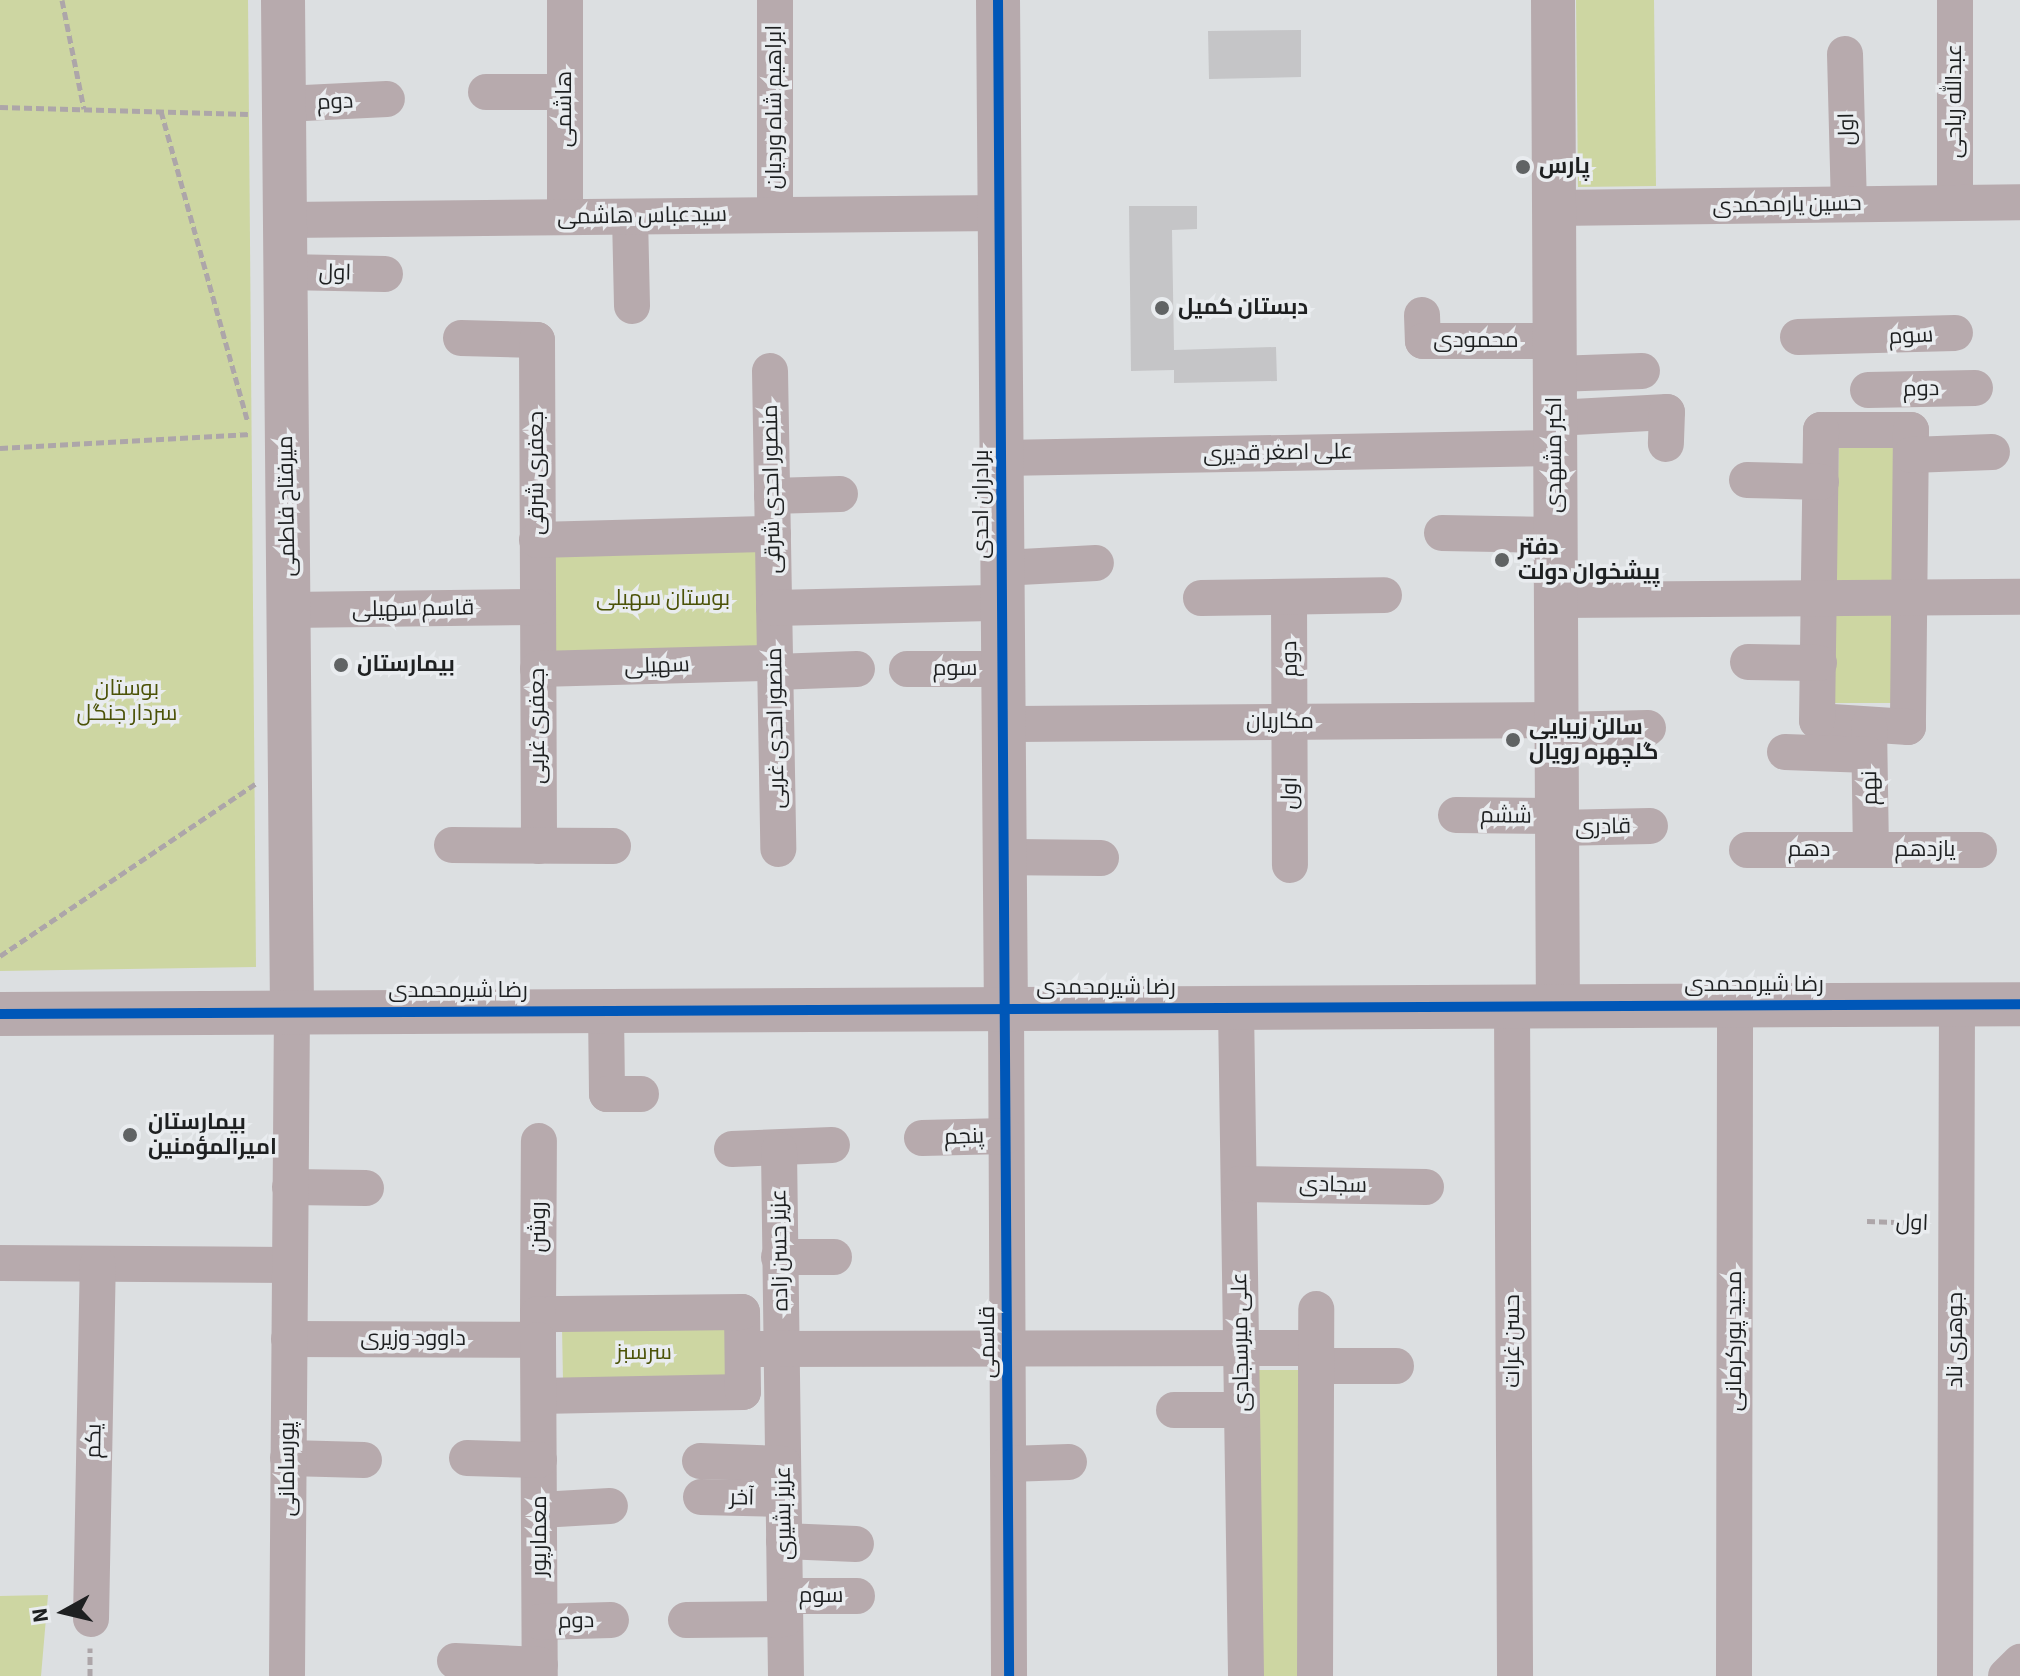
<!DOCTYPE html>
<meta charset="utf-8">
<style>
body{margin:0}
#map{position:relative;width:2020px;height:1676px;overflow:hidden;background:#dcdfe1;font-family:"Source Sans 3",Cairo,sans-serif}
div>[style]{position:absolute}
.green>*{inset:0;background:#cdd6a2}
.building>*{inset:0;background:#c5c5c7}
.path>*{height:5px;margin-top:-2.5px;transform-origin:0;background:repeating-linear-gradient(90deg,#ada6a9 0 8px,transparent 0 12px)}
.minor>*{height:36px;margin:-18px;padding:0 18px;transform-origin:18px;border-radius:18px;background:#b7aaad}
.tertiary>*{height:44px;margin:-22px;padding:0 22px;transform-origin:22px;border-radius:22px;background:#b7aaad}
.cycleway>*{height:10px;margin:-5px;padding:0 5px;transform-origin:5px;border-radius:5px;background:#0057b8}
.dots>*{width:22px;height:22px;translate:-50% -50%;box-sizing:border-box;border:4px solid #e9ecef;border-radius:50%}
span{translate:-50% -50%;white-space:nowrap;text-align:center;line-height:1.15;-webkit-text-stroke:7px #e9ecef;paint-order:stroke}
.street-label{font-size:22px;color:#1e2021}
.poi-label{font-size:22px;color:#1e2021;font-weight:700}
.left{translate:0 -50%;text-align:left}
.park-label{font-size:22px;color:#4b5207}
.north{position:absolute;left:24px;top:1572px;width:80px;height:80px;-webkit-text-stroke:6px #e9ecef;paint-order:stroke;rotate:262deg;font-size:22px;font-weight:700;line-height:32px;text-align:center;color:#1e2021}
.north::after{content:'';display:block;margin:auto;width:28px;height:36px;background:#1e2021;clip-path:polygon(50% 0,100% 100%,50% 72%,0 100%)}
</style>
<div id="map">
<div class="green">
<i style="clip-path:polygon(0 0,248px 0,256px 967px,0 971px)"></i>
<i style="clip-path:polygon(1576px 0,1654px 0,1656px 186px,1578px 187px)"></i>
<i style="clip-path:polygon(1899px 444px,1897px 703px,1831px 703px,1839px 445px)"></i>
<i style="clip-path:polygon(550px 539px,775px 539px,775px 659px,551px 660px)"></i>
<i style="clip-path:polygon(725px 1324px,726px 1378px,563px 1381px,562px 1327px)"></i>
<i style="clip-path:polygon(1252px 1370px,1309px 1370px,1310px 1676px,1254px 1676px)"></i>
<i style="clip-path:polygon(48px 1595px,41px 1676px,0 1676px,0 1596px)"></i>
</div>
<div class="building">
<i style="clip-path:polygon(1301px 30px,1301px 77px,1209px 79px,1208px 31px)"></i>
<i style="clip-path:polygon(1129px 206px,1197px 206px,1197px 229px,1172px 230px,1174px 350px,1276px 347px,1277px 381px,1174px 383px,1174px 370px,1131px 371px)"></i>
</div>
<div class="path">
<i style="left:62px;top:0;width:111px;rotate:78.6deg"></i>
<i style="left:0;top:107px;width:248px;rotate:1.6deg"></i>
<i style="left:161px;top:111px;width:323px;rotate:74.4deg"></i>
<i style="left:0;top:448px;width:251px;rotate:-3.2deg"></i>
<i style="left:0;top:956px;width:308px;rotate:-34deg"></i>
<i style="left:1867px;top:1221px;width:57px;rotate:2deg"></i>
<i style="left:90px;top:1676px;width:28px;rotate:-90deg"></i>
</div>
<div class="minor">
<i style="left:565px;top:0;width:217px;rotate:90deg"></i>
<i style="left:775px;top:0;width:215px;rotate:90deg"></i>
<i style="left:1955px;top:0;width:203px;rotate:90deg"></i>
<i style="left:1845px;top:54px;width:150px;rotate:88.5deg"></i>
<i style="left:486px;top:92px;width:79px"></i>
<i style="left:284px;top:104px;width:103px;rotate:-2.8deg"></i>
<i style="left:1554px;top:208px;width:466px;rotate:-0.7deg"></i>
<i style="left:630px;top:217px;width:89px;rotate:88.7deg"></i>
<i style="left:285px;top:220px;width:715px;rotate:-0.56deg"></i>
<i style="left:285px;top:272px;width:100px;rotate:1.1deg"></i>
<i style="left:1422px;top:315px;width:26px;rotate:88deg"></i>
<i style="left:1423px;top:341px;width:132px"></i>
<i style="left:1798px;top:337px;width:157px;rotate:-1.5deg"></i>
<i style="left:461px;top:338px;width:76px;rotate:1.5deg"></i>
<i style="left:537px;top:340px;width:506px;rotate:89.77deg"></i>
<i style="left:770px;top:371px;width:478px;rotate:89deg"></i>
<i style="left:1555px;top:374px;width:87px;rotate:-2deg"></i>
<i style="left:1868px;top:390px;width:107px;rotate:-1.1deg"></i>
<i style="left:1555px;top:418px;width:112px;rotate:-3.1deg"></i>
<i style="left:1667px;top:412px;width:32px;rotate:92deg"></i>
<i style="left:1821px;top:430px;width:90px"></i>
<i style="left:1911px;top:430px;width:297px;rotate:90.6deg"></i>
<i style="left:1908px;top:727px;width:91px;rotate:-176.2deg"></i>
<i style="left:1817px;top:721px;width:291px;rotate:-89.2deg"></i>
<i style="left:1911px;top:455px;width:81px;rotate:-2.1deg"></i>
<i style="left:1001px;top:458px;width:554px;rotate:-1.03deg"></i>
<i style="left:1747px;top:480px;width:74px;rotate:1.5deg"></i>
<i style="left:772px;top:496px;width:68px;rotate:-1.7deg"></i>
<i style="left:1442px;top:533px;width:114px;rotate:1deg"></i>
<i style="left:537px;top:540px;width:236px;rotate:-1.5deg"></i>
<i style="left:1002px;top:568px;width:94px;rotate:-3deg"></i>
<i style="left:1289px;top:597px;width:268px;rotate:89.8deg"></i>
<i style="left:1201px;top:598px;width:183px;rotate:-0.9deg"></i>
<i style="left:1556px;top:600px;width:464px;rotate:-0.4deg"></i>
<i style="left:774px;top:608px;width:228px;rotate:-1.3deg"></i>
<i style="left:288px;top:610px;width:249px;rotate:-0.7deg"></i>
<i style="left:1748px;top:662px;width:71px;rotate:0.8deg"></i>
<i style="left:538px;top:669px;width:237px;rotate:-1.5deg"></i>
<i style="left:907px;top:669px;width:96px"></i>
<i style="left:775px;top:672px;width:82px;rotate:-2.1deg"></i>
<i style="left:1003px;top:724px;width:554px;rotate:-0.41deg"></i>
<i style="left:1869px;top:725px;width:125px;rotate:89.1deg"></i>
<i style="left:1557px;top:730px;width:91px;rotate:-1.3deg"></i>
<i style="left:1785px;top:752px;width:84px;rotate:2deg"></i>
<i style="left:1456px;top:815px;width:101px;rotate:0.6deg"></i>
<i style="left:1557px;top:828px;width:93px;rotate:-1.2deg"></i>
<i style="left:452px;top:845px;width:161px;rotate:0.4deg"></i>
<i style="left:1747px;top:850px;width:232px"></i>
<i style="left:1004px;top:857px;width:97px;rotate:0.6deg"></i>
<i style="left:1512px;top:1006px;width:670px;rotate:89.74deg"></i>
<i style="left:1236px;top:1008px;width:668px;rotate:89.14deg"></i>
<i style="left:1006px;top:1009px;width:667px;rotate:89.74deg"></i>
<i style="left:606px;top:1011px;width:83px;rotate:89.3deg"></i>
<i style="left:607px;top:1094px;width:34px"></i>
<i style="left:922px;top:1138px;width:84px;rotate:-1.4deg"></i>
<i style="left:732px;top:1149px;width:100px;rotate:-2.3deg"></i>
<i style="left:779px;top:1150px;width:526px;rotate:89.24deg"></i>
<i style="left:1239px;top:1184px;width:187px;rotate:0.9deg"></i>
<i style="left:290px;top:1187px;width:76px;rotate:0.8deg"></i>
<i style="left:779px;top:1257px;width:55px"></i>
<i style="left:0;top:1263px;width:290px;rotate:0.4deg"></i>
<i style="left:538px;top:1314px;width:173px;rotate:-89.7deg"></i>
<i style="left:289px;top:1339px;width:249px;rotate:0.2deg"></i>
<i style="left:743px;top:1349px;width:573px;rotate:-0.1deg"></i>
<i style="left:1316px;top:1366px;width:80px"></i>
<i style="left:539px;top:1396px;width:204px;rotate:-1.1deg"></i>
<i style="left:743px;top:1392px;width:80px;rotate:-90.7deg"></i>
<i style="left:742px;top:1312px;width:204px;rotate:179.4deg"></i>
<i style="left:538px;top:1314px;width:26px;rotate:90deg"></i>
<i style="left:538px;top:1340px;width:336px;rotate:89.7deg"></i>
<i style="left:1174px;top:1410px;width:68px"></i>
<i style="left:288px;top:1458px;width:76px;rotate:1.5deg"></i>
<i style="left:467px;top:1458px;width:72px;rotate:1.6deg"></i>
<i style="left:700px;top:1461px;width:83px;rotate:2.1deg"></i>
<i style="left:1008px;top:1464px;width:61px;rotate:-1.9deg"></i>
<i style="left:701px;top:1497px;width:82px;rotate:1.4deg"></i>
<i style="left:540px;top:1510px;width:70px;rotate:-3.3deg"></i>
<i style="left:784px;top:1541px;width:72px;rotate:2.4deg"></i>
<i style="left:785px;top:1596px;width:72px"></i>
<i style="left:91px;top:1619px;width:355px;rotate:-88.9deg"></i>
<i style="left:686px;top:1620px;width:99px;rotate:-0.6deg"></i>
<i style="left:540px;top:1622px;width:71px;rotate:-1.6deg"></i>
<i style="left:455px;top:1661px;width:85px;rotate:2.7deg"></i>
<i style="left:287px;top:1674px;width:662px;rotate:-89.57deg"></i>
<i style="left:1315px;top:1676px;width:367px;rotate:-89.8deg"></i>
<i style="left:1734px;top:1676px;width:670px;rotate:-89.91deg"></i>
<i style="left:1955px;top:1676px;width:672px;rotate:-89.83deg"></i>
<i style="left:2006px;top:1676px;width:20px;rotate:-45deg"></i>
</div>
<div class="tertiary">
<i style="left:283px;top:0;width:1012px;rotate:89.49deg"></i>
<i style="left:998px;top:0;width:1009px;rotate:89.55deg"></i>
<i style="left:1553px;top:0;width:1006px;rotate:89.72deg"></i>
<i style="left:0;top:1014px;width:2020px;rotate:-0.28deg"></i>
</div>
<div class="cycleway">
<i style="left:998px;top:0;width:1676px;rotate:89.62deg"></i>
<i style="left:0;top:1014px;width:2020px;rotate:-0.28deg"></i>
</div>
<div class="dots">
<i style="left:1523px;top:167px;background:#606364"></i>
<i style="left:1162px;top:308px;background:#606364"></i>
<i style="left:1502px;top:560px;background:#606364"></i>
<i style="left:341px;top:665px;background:#606364"></i>
<i style="left:1513px;top:740px;background:#606364"></i>
<i style="left:130px;top:1135px;background:#606364"></i>
</div>
<div class="street-label">
<span style="left:1955px;top:101px;rotate:-90deg">عبدالله ریاحی</span>
<span style="left:335px;top:102px;rotate:-3deg">دوم</span>
<span style="left:775px;top:107px;rotate:-90deg">ابراهیم شاه وردیان</span>
<span style="left:565px;top:109px;rotate:-90deg">هاشمی</span>
<span style="left:1847px;top:129px;rotate:-91deg">اول</span>
<span style="left:1787px;top:205px;rotate:-1deg">حسین یارمحمدی</span>
<span style="left:642px;top:216px;rotate:-1deg">سیدعباس هاشمی</span>
<span style="left:335px;top:273px;rotate:1deg">اول</span>
<span style="left:1911px;top:336px;rotate:-3deg">سوم</span>
<span style="left:1476px;top:341px">محمودی</span>
<span style="left:1921px;top:389px;rotate:-1deg">دوم</span>
<span style="left:1278px;top:453px;rotate:-1deg">علی اصغر قدیری</span>
<span style="left:1555px;top:455px;rotate:-90deg">اکبر مشهدی</span>
<span style="left:537px;top:473px;rotate:-90deg">جعفری شرقی</span>
<span style="left:772px;top:489px;rotate:-91deg">منصور احدی شرقی</span>
<span style="left:982px;top:504px;rotate:-90deg">برادران احدی</span>
<span style="left:287px;top:506px;rotate:-91deg">میرفتاح فاطمی</span>
<span style="left:413px;top:609px;rotate:-1deg">قاسم سهیلی</span>
<span style="left:1290px;top:659px;rotate:-91deg">دوم</span>
<span style="left:657px;top:666px;rotate:-2deg">سهیلی</span>
<span style="left:955px;top:669px">سوم</span>
<span style="left:1280px;top:722px">مکاریان</span>
<span style="left:538px;top:726px;rotate:-90deg">جعفری غربی</span>
<span style="left:776px;top:728px;rotate:-91deg">منصور احدی غربی</span>
<span style="left:1870px;top:788px;rotate:-91deg">نهم</span>
<span style="left:1290px;top:793px;rotate:-89deg">اول</span>
<span style="left:1506px;top:816px;rotate:1deg">ششم</span>
<span style="left:1603px;top:827px;rotate:-1deg">قادری</span>
<span style="left:1809px;top:850px">دهم</span>
<span style="left:1925px;top:850px">یازدهم</span>
<span style="left:1754px;top:985px">رضا شیرمحمدی</span>
<span style="left:1106px;top:988px">رضا شیرمحمدی</span>
<span style="left:458px;top:991px">رضا شیرمحمدی</span>
<span style="left:964px;top:1137px;rotate:-2deg">پنجم</span>
<span style="left:1333px;top:1185px;rotate:1deg">سجادی</span>
<span style="left:1912px;top:1223px;rotate:2deg">اول</span>
<span style="left:539px;top:1227px;rotate:-90deg">روشن</span>
<span style="left:780px;top:1250px;rotate:-91deg">عزیز حسن زاده</span>
<span style="left:413px;top:1339px">داوود وزیری</span>
<span style="left:1956px;top:1340px;rotate:-90deg">جوهری ناد</span>
<span style="left:1513px;top:1341px;rotate:-90deg">حسن غرات</span>
<span style="left:1735px;top:1341px;rotate:-90deg">مجید پورکرمانی</span>
<span style="left:988px;top:1342px;rotate:-90deg">قاسمی</span>
<span style="left:1241px;top:1342px;rotate:-91deg">علی میرسجادی</span>
<span style="left:94px;top:1441px;rotate:-89deg">یکم</span>
<span style="left:288px;top:1469px;rotate:-90deg">پورسامانی</span>
<span style="left:742px;top:1498px;rotate:1deg">آخر</span>
<span style="left:784px;top:1513px;rotate:-91deg">عزیز بشیری</span>
<span style="left:540px;top:1536px;rotate:-90deg">معمارپور</span>
<span style="left:821px;top:1596px">سوم</span>
<span style="left:576px;top:1621px;rotate:-1deg">دوم</span>
</div>
<div class="poi-label">
<span class="left" style="left:1539px;top:167px">پارس</span>
<span class="left" style="left:1178px;top:308px">دبستان کمیل</span>
<span class="left" style="left:1518px;top:560px">دفتر<br>پیشخوان دولت</span>
<span class="left" style="left:357px;top:665px">بیمارستان</span>
<span class="left" style="left:1529px;top:740px">سالن زیبایی<br>گلچهره رویال</span>
<span class="left" style="left:148px;top:1135px">بیمارستان<br>امیرالمؤمنین</span>
</div>
<div class="park-label">
<span style="left:663px;top:599px">بوستان سهیلی</span>
<span style="left:127px;top:701px">بوستان<br>سردار جنگل</span>
<span style="left:644px;top:1353px">سرسبز</span>
</div>
<div class="north">N</div>
</div>
